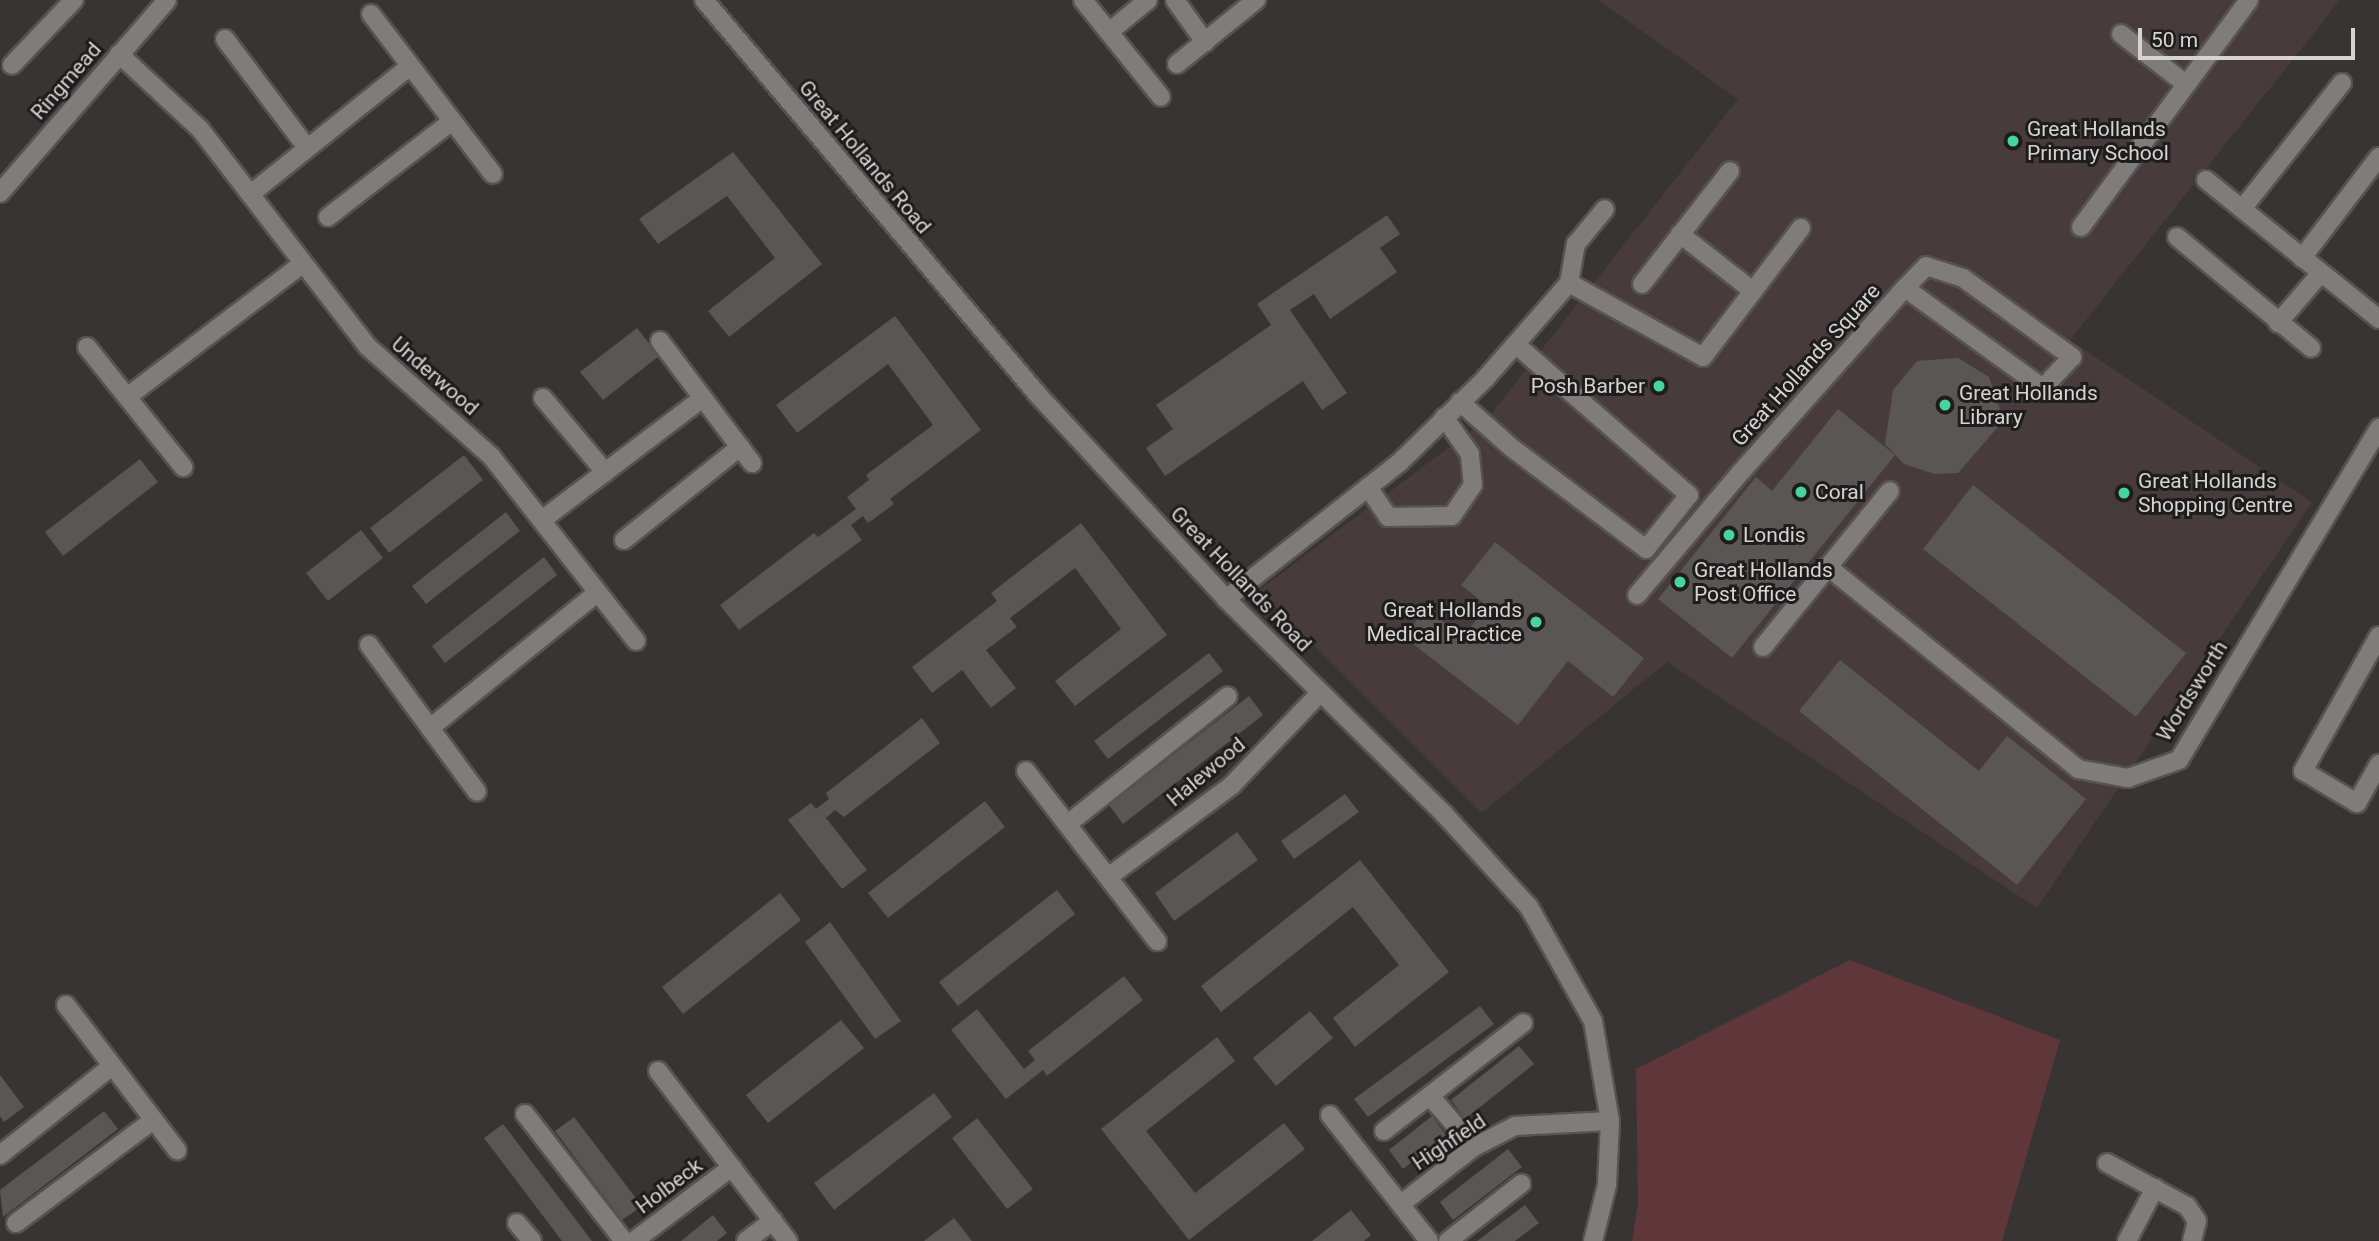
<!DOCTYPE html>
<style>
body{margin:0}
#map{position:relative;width:2379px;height:1241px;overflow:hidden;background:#383434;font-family:Roboto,sans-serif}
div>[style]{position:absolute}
.built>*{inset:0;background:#473b3c}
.green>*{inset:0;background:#5f373b}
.building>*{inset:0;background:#5b5656}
.roads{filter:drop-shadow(2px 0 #575253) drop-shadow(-2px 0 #575253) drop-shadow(0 2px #575253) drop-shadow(0 -2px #575253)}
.minor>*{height:18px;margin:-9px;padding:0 9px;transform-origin:9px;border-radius:9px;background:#817c7c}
.dots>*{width:19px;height:19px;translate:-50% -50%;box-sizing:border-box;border:4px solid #1e1c1c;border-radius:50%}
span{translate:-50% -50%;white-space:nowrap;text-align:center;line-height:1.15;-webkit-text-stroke:6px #1e1c1c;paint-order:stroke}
.street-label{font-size:21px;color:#d6d3d3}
.poi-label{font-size:21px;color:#d6d3d3}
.left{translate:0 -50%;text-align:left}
.right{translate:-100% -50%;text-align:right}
.scale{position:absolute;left:2138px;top:28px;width:217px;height:32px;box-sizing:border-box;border:4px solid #d6d3d3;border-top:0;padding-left:9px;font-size:21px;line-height:24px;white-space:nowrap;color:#d6d3d3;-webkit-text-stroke:5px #1e1c1c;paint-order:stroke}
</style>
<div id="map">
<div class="built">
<i style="clip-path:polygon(1598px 0,2340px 0,2070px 340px,2312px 502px,2037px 908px,1667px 662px,1482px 813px,1259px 590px,1488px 418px,1738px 99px)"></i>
</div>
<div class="green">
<i style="clip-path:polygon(1850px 960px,2060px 1040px,2002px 1241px,1632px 1241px,1638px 1204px,1636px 1069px)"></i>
</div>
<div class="building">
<i style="clip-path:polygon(733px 152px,822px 264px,729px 337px,708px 311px,775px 258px,727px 196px,658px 244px,639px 219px)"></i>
<i style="clip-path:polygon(1387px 215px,1400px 234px,1380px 248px,1397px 272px,1330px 319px,1314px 294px,1290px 310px,1347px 393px,1322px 410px,1303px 381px,1165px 476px,1146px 448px,1173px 429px,1156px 405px,1271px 325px,1257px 304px)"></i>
<i style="clip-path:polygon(895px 316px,981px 430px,890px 499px,894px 504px,868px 523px,863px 516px,851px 525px,862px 540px,739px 630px,720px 605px,814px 533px,818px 537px,856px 509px,847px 497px,869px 480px,866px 475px,933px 425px,888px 364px,797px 433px,776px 405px)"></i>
<i style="clip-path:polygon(637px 328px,659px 356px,603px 400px,580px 372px)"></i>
<i style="clip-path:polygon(1958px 358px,1989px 377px,2004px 420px,1958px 473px,1935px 474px,1904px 464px,1885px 444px,1893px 390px,1917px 361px)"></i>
<i style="clip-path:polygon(1838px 409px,1895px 455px,1732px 658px,1658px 599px,1756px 477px,1772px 491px)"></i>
<i style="clip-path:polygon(464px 455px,483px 480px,389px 553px,370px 528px)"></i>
<i style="clip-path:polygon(140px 459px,158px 482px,63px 556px,45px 532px)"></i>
<i style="clip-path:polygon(1973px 485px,2186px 653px,2136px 717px,1923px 549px)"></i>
<i style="clip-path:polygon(506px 512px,520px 531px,426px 604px,412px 586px)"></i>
<i style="clip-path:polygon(1081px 523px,1167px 635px,1075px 706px,1055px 681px,1121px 629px,1075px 568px,1010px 618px,1017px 627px,986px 650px,1016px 688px,991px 708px,962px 670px,932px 693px,912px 667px,997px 601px,991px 593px)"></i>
<i style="clip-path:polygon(361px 530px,383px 558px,328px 601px,306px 573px)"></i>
<i style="clip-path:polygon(1495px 542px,1644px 658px,1613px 697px,1568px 661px,1518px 725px,1404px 637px,1426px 608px,1463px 637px,1487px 606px,1461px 585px)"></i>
<i style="clip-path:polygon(544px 557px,557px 575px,445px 663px,432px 646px)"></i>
<i style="clip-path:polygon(1209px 653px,1223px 671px,1108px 759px,1094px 741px)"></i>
<i style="clip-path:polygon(1840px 660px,1979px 771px,2007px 736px,2086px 799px,2017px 885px,1799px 711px)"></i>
<i style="clip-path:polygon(1249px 696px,1263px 715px,1123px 824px,1109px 805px)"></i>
<i style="clip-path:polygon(922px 718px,940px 743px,844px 817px,835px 810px,826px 818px,867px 870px,842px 889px,788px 820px,811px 803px,816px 809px,829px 799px,826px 793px)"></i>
<i style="clip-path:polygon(1345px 794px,1359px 812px,1294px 859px,1281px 841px)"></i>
<i style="clip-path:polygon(985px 801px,1005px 827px,888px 918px,868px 893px)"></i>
<i style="clip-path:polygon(1237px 832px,1258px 860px,1174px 921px,1155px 893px)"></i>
<i style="clip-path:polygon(1360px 860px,1449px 972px,1355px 1047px,1333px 1018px,1399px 965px,1353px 907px,1221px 1012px,1201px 986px)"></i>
<i style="clip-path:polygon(1057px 890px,1075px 914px,958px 1006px,939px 982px)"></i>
<i style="clip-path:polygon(780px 893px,801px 920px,683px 1014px,662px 987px)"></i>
<i style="clip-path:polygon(830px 922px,901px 1021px,875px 1039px,805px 942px)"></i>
<i style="clip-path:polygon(1124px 976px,1143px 1000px,1047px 1076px,1043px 1070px,1006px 1099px,951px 1030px,977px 1009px,1024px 1069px,1035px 1060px,1028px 1051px)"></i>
<i style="clip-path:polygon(1480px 1006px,1494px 1024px,1368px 1117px,1354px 1099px)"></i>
<i style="clip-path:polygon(1310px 1011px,1333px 1038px,1276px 1086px,1253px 1058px)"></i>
<i style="clip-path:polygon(841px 1020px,864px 1048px,768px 1123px,746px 1095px)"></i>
<i style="clip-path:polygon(1217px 1037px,1235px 1061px,1146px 1131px,1195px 1193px,1284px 1123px,1305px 1149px,1189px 1240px,1101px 1129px)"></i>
<i style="clip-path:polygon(1519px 1046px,1534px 1064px,1465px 1119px,1451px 1100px)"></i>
<i style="clip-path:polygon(0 1075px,24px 1107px,4px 1122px,0 1116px)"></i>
<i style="clip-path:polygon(934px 1093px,952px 1117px,834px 1210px,814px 1183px)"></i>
<i style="clip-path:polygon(104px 1111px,118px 1129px,3px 1217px,0 1190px)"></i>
<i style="clip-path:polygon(1432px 1116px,1446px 1135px,1403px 1169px,1389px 1150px)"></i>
<i style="clip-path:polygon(574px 1117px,642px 1206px,622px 1220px,555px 1131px)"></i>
<i style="clip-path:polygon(977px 1118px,1033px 1189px,1007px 1209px,952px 1138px)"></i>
<i style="clip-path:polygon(503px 1124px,592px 1241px,562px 1241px,484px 1138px)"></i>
<i style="clip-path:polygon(1508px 1149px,1522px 1167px,1453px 1220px,1440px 1202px)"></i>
<i style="clip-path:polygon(1525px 1205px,1539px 1223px,1515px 1241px,1477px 1241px)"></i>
<i style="clip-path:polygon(1351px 1210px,1371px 1235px,1364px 1241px,1312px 1241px)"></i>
<i style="clip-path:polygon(713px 1215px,727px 1233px,717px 1241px,681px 1241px)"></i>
<i style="clip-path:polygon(954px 1218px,972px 1241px,924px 1241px)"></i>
</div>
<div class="roads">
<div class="minor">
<i style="left:704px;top:0;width:519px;rotate:49.77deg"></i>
<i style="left:1039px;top:396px;width:276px;rotate:47.3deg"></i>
<i style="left:1226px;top:599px;width:306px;rotate:44.6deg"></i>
<i style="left:1444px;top:814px;width:126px;rotate:47.6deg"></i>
<i style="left:1529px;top:907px;width:131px;rotate:60.7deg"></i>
<i style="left:1593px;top:1021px;width:101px;rotate:80.4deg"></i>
<i style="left:1610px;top:1121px;width:64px;rotate:92.7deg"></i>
<i style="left:1607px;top:1185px;width:58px;rotate:104deg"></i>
<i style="left:1083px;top:0;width:124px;rotate:51.2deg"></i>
<i style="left:1175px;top:0;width:52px;rotate:54.5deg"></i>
<i style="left:371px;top:14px;width:201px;rotate:52.7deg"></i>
<i style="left:1109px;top:32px;width:50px;rotate:-39.4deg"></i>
<i style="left:2121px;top:34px;width:82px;rotate:37.6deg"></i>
<i style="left:225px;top:39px;width:136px;rotate:53deg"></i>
<i style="left:119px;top:54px;width:110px;rotate:42.8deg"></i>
<i style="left:200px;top:129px;width:274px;rotate:52.4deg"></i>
<i style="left:367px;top:346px;width:166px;rotate:41.6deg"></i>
<i style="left:491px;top:456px;width:235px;rotate:51.9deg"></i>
<i style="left:1177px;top:64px;width:102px;rotate:-39deg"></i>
<i style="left:12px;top:65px;width:90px;rotate:-46.4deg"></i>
<i style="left:2206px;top:180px;width:222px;rotate:38.8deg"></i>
<i style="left:253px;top:192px;width:201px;rotate:-38.7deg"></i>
<i style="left:0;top:193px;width:255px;rotate:-49.1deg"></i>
<i style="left:2242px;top:209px;width:161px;rotate:-51.6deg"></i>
<i style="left:328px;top:217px;width:157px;rotate:-37.7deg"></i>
<i style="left:2081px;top:227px;width:282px;rotate:-53.5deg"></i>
<i style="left:1680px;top:234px;width:93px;rotate:38deg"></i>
<i style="left:2177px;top:237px;width:174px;rotate:39.6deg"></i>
<i style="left:2302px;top:258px;width:127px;rotate:-52.7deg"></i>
<i style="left:1569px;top:283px;width:153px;rotate:28.9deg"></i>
<i style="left:1703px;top:357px;width:162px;rotate:-52.8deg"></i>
<i style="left:1642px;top:284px;width:143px;rotate:-52.1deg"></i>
<i style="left:2278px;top:323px;width:66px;rotate:-49.3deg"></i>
<i style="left:660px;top:341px;width:153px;rotate:53deg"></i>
<i style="left:87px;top:347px;width:154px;rotate:51.3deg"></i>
<i style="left:127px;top:397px;width:220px;rotate:-37.2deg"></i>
<i style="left:543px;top:398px;width:97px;rotate:50deg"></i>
<i style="left:1460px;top:402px;width:69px;rotate:41.5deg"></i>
<i style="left:1512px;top:448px;width:168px;rotate:37deg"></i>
<i style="left:1646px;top:549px;width:69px;rotate:-51.5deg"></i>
<i style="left:1689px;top:495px;width:230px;rotate:-139deg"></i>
<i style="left:1368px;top:487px;width:36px;rotate:56deg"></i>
<i style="left:1388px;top:517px;width:64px;rotate:-0.9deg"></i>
<i style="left:1452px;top:516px;width:37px;rotate:-56deg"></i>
<i style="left:1473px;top:485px;width:31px;rotate:-96deg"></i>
<i style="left:1470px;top:454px;width:45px;rotate:-125.1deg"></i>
<i style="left:542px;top:520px;width:202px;rotate:-37.2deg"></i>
<i style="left:624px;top:540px;width:149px;rotate:-38.7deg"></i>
<i style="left:1828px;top:567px;width:321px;rotate:38.9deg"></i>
<i style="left:2078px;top:769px;width:51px;rotate:10.2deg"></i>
<i style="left:2128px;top:778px;width:54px;rotate:-19.4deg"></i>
<i style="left:2179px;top:760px;width:388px;rotate:-58.9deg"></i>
<i style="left:1637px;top:595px;width:161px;rotate:-49.8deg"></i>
<i style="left:1741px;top:472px;width:246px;rotate:-48.3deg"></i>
<i style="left:1905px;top:288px;width:30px;rotate:-46deg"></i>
<i style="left:1926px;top:266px;width:39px;rotate:18deg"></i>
<i style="left:1963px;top:278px;width:135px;rotate:35.9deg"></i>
<i style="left:2072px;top:357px;width:42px;rotate:133.1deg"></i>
<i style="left:2043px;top:388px;width:170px;rotate:-144.1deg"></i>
<i style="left:1226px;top:599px;width:221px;rotate:-38.2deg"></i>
<i style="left:1400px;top:462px;width:119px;rotate:-44.3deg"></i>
<i style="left:1485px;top:379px;width:128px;rotate:-48.8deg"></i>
<i style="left:1569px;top:283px;width:40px;rotate:-80deg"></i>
<i style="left:1576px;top:244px;width:45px;rotate:-50.4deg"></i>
<i style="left:2379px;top:636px;width:155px;rotate:119.4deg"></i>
<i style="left:2303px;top:771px;width:63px;rotate:30.7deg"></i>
<i style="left:2357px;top:803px;width:45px;rotate:-60.6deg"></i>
<i style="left:369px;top:645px;width:182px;rotate:53.7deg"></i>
<i style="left:1763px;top:647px;width:201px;rotate:-50.9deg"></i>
<i style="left:430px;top:728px;width:215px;rotate:-39deg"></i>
<i style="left:1026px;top:771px;width:215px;rotate:52.4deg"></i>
<i style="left:1069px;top:823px;width:203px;rotate:-38.6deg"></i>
<i style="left:1111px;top:875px;width:151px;rotate:-36.6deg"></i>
<i style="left:1232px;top:785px;width:127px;rotate:-46.3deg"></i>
<i style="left:66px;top:1005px;width:183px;rotate:52.6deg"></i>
<i style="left:658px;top:1071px;width:214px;rotate:52.6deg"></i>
<i style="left:1430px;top:1096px;width:67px;rotate:49.2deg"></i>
<i style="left:525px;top:1114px;width:161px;rotate:52.1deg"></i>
<i style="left:1330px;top:1115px;width:160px;rotate:51.8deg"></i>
<i style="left:1384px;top:1131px;width:176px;rotate:-37.8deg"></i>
<i style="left:0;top:1155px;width:143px;rotate:-38.5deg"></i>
<i style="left:2107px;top:1163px;width:91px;rotate:28.3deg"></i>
<i style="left:2187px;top:1206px;width:18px;rotate:56deg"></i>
<i style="left:2197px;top:1221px;width:21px;rotate:104deg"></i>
<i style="left:1401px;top:1204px;width:93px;rotate:-38deg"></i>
<i style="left:1474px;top:1147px;width:46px;rotate:-27.1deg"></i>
<i style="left:1515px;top:1126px;width:95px;rotate:-3deg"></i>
<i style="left:16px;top:1223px;width:171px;rotate:-36.9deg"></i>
<i style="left:517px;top:1223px;width:23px;rotate:50deg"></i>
<i style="left:634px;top:1241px;width:123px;rotate:-37.1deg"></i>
<i style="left:746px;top:1241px;width:34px;rotate:-37deg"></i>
<i style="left:1448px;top:1241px;width:93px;rotate:-38deg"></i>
<i style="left:2127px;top:1241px;width:60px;rotate:-62.2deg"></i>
</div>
</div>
<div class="dots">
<i style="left:2013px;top:141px;background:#48d49d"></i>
<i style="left:1659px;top:386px;background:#48d49d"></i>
<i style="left:1945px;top:405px;background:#48d49d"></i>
<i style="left:1801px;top:492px;background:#48d49d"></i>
<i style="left:2124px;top:493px;background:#48d49d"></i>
<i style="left:1729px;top:535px;background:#48d49d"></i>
<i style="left:1680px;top:582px;background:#48d49d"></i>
<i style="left:1536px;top:622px;background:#48d49d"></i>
</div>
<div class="street-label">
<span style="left:66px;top:81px;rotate:-49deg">Ringmead</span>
<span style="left:865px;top:157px;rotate:50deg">Great Hollands Road</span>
<span style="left:1806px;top:365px;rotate:-48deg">Great Hollands Square</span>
<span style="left:435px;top:376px;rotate:41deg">Underwood</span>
<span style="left:1241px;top:579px;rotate:46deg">Great Hollands Road</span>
<span style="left:2192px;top:691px;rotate:-58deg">Wordsworth</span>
<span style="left:1206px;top:772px;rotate:-40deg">Halewood</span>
<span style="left:1449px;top:1142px;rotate:-34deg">Highfield</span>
<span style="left:669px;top:1186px;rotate:-37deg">Holbeck</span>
</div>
<div class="poi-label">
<span class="left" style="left:2027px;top:141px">Great Hollands<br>Primary School</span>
<span class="right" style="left:1645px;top:386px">Posh Barber</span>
<span class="left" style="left:1959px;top:405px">Great Hollands<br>Library</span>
<span class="left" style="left:2138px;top:493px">Great Hollands<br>Shopping Centre</span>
<span class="left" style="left:1815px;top:492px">Coral</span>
<span class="left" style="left:1743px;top:535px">Londis</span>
<span class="left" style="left:1694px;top:582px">Great Hollands<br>Post Office</span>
<span class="right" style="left:1522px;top:622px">Great Hollands<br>Medical Practice</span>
</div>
<div class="scale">50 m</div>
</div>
